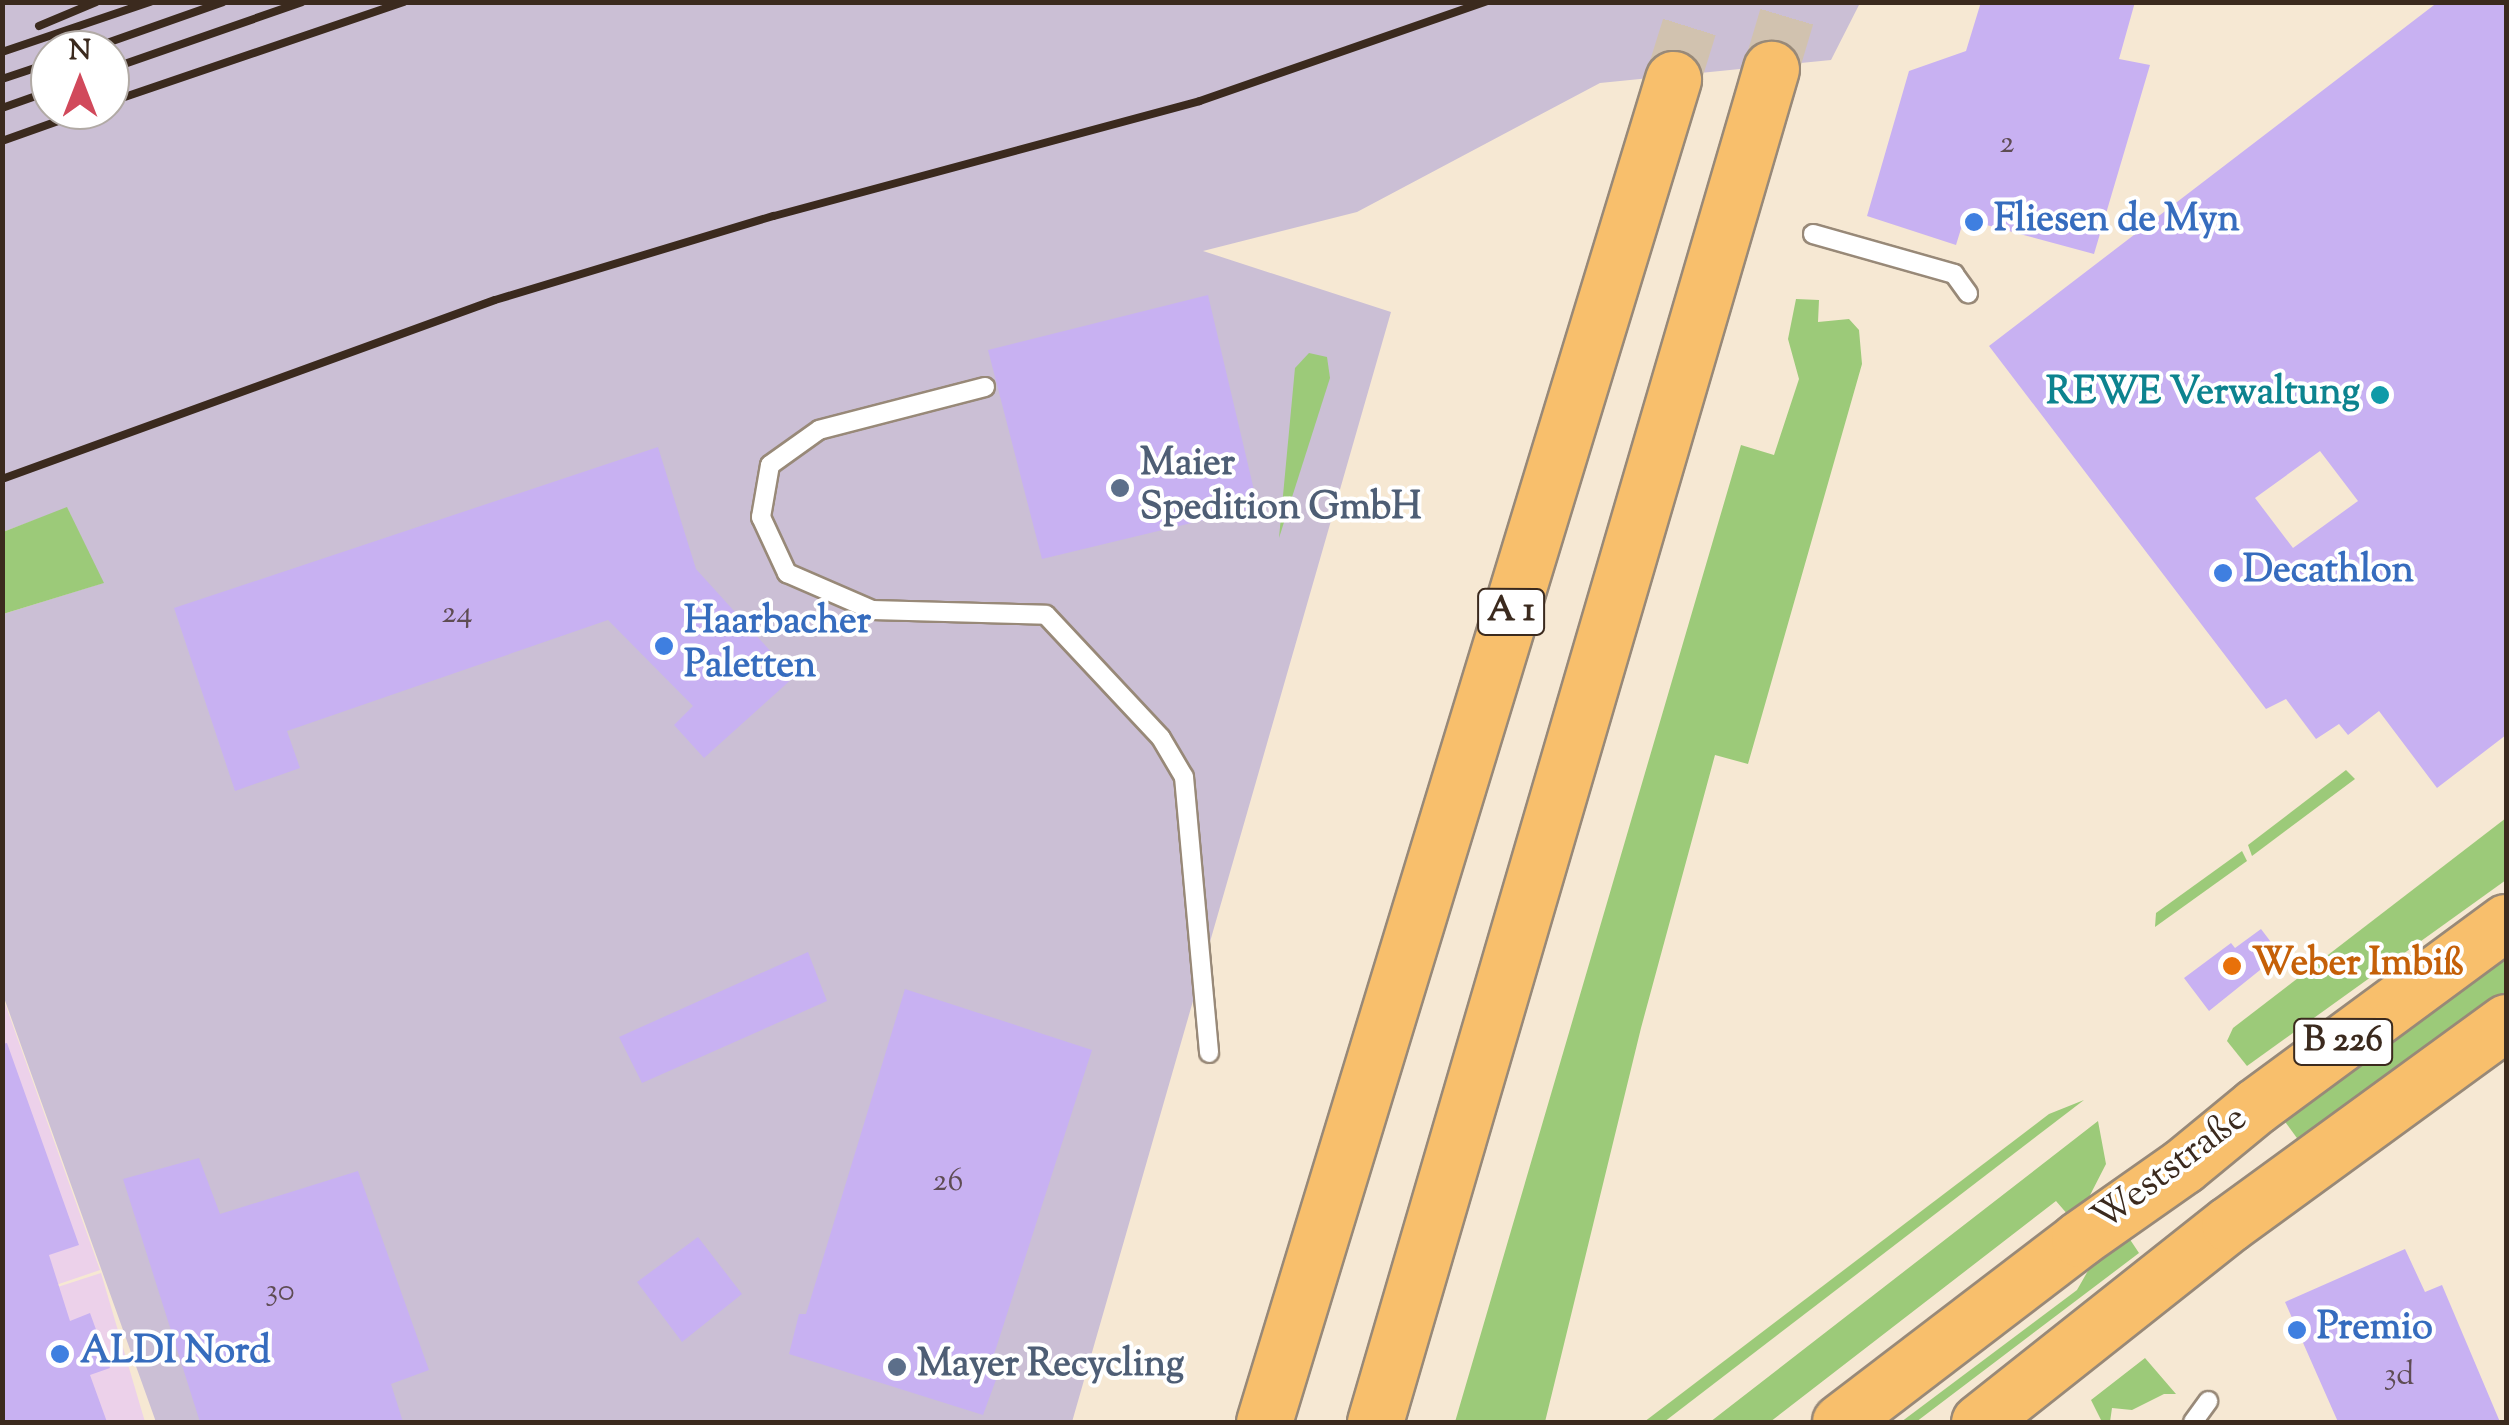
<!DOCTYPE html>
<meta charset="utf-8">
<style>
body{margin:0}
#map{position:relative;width:2509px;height:1425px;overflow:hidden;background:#f6e8d3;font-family:"Sorts Mill Goudy",serif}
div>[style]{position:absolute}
.built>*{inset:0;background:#ecd1ea}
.industrial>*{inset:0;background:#cbbfd5}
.green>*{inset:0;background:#9cca79}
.building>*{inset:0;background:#c8b1f2}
.motorway-tunnel>*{height:55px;margin-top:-27.5px;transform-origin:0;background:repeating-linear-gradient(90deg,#d1c2af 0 55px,transparent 0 83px)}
.roads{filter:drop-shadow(2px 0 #988978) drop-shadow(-2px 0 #988978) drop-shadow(0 2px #988978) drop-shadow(0 -2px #988978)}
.service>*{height:18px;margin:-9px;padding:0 9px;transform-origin:9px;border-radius:9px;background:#fff}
.primary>*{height:55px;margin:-27.5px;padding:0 27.5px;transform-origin:27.5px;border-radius:27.5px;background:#f8bf6c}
.motorway>*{height:55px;margin:-27.5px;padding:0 27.5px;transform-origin:27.5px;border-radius:27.5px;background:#f8bf6c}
.rail>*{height:8px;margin:-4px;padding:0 4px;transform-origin:4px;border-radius:4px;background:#3b2a1e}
.dots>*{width:28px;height:28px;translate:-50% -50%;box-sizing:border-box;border:5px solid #fff;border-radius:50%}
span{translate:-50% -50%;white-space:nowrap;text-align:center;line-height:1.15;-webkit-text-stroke:8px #fff;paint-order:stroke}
.number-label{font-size:32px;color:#5e4c53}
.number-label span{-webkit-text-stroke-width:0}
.shield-label span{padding:2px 8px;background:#fff;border:2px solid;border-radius:8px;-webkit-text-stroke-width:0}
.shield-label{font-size:35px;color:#3b2a1e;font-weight:700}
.shop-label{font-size:38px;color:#366cbe;font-weight:700}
.left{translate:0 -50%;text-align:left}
.culture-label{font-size:38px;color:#0d838f;font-weight:700}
.right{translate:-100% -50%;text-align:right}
.service-label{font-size:38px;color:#4e5e75;font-weight:700}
.food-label{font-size:38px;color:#c56008;font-weight:700}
.street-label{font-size:38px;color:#3b2a1e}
.frame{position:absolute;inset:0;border:5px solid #3b2a1e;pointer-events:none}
.north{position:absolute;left:30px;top:30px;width:100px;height:100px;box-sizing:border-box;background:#fff;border:2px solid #b1aaa5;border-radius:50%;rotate:0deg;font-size:28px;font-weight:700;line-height:40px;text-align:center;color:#3b2a1e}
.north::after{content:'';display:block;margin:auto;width:35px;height:45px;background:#d1495b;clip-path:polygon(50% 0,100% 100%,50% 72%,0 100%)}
</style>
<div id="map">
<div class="built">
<i style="clip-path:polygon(2px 995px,100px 1270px,3px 1303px,2px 1303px)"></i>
<i style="clip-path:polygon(101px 1273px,145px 1422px,3px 1422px,2px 1305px)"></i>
</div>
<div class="industrial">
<i style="clip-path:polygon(evenodd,3px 3px,1860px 3px,1831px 60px,1600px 83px,1357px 212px,1203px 251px,1391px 312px,1072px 1422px,156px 1422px,3px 995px,3px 614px,103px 583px,67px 508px,3px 532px,3px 3px,50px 50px,110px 50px,110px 110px,50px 110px,50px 50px)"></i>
</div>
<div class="green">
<i style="clip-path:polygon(1796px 299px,1819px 300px,1818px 322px,1849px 319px,1859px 330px,1862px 364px,1748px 764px,1715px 755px,1641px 1028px,1545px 1422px,1455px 1422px,1741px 445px,1774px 455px,1799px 379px,1788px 339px)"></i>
<i style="clip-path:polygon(1309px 353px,1327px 357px,1330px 378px,1279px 538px,1295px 368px)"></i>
<i style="clip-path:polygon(67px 507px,104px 583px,3px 614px,3px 532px)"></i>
<i style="clip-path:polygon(2346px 770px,2355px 779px,2252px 856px,2248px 845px)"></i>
<i style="clip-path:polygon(2506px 818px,2506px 880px,2247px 1066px,2227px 1041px,2233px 1028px)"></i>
<i style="clip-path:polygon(2242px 851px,2247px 861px,2155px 927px,2156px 913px)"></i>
<i style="clip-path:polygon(2506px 953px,2506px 993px,2302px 1145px,2283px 1119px)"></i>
<i style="clip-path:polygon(2084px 1100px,1664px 1422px,1644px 1422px,2049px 1114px)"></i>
<i style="clip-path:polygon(2098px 1121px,2106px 1164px,2085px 1205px,2069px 1216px,2056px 1201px,1770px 1422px,1710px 1422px)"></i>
<i style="clip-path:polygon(2123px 1229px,2139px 1253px,1916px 1422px,1901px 1422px,2077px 1290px,2097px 1255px)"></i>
<i style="clip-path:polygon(2145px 1358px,2176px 1394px,2164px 1394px,2132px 1410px,2112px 1408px,2110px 1422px,2102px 1422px,2091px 1400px)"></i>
</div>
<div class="building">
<i style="clip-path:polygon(1981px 2px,2135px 2px,2119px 59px,2150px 65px,2094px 254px,1964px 219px,1956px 245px,1867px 216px,1909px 71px,1966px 51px)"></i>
<i style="clip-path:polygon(evenodd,2438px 2px,2506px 2px,2506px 735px,2437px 788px,2379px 711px,2348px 735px,2339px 724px,2316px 739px,2286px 699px,2266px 709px,1989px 346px,2438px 2px,2320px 451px,2358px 501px,2293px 548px,2255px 498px,2320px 451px)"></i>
<i style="clip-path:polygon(1208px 295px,1258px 507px,1042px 559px,988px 350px)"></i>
<i style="clip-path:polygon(658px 447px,696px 569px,794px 677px,704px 758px,674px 725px,693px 706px,608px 620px,287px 731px,300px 768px,235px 791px,174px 608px)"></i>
<i style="clip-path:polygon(2261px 929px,2280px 954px,2209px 1011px,2184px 978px,2231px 943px,2235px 948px)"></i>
<i style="clip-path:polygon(808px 952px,827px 1001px,642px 1083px,619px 1037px)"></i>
<i style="clip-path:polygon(905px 989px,1092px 1050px,989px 1370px,997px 1377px,983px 1415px,789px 1354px,799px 1314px,806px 1314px)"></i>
<i style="clip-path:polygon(7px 1043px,79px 1245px,49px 1255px,70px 1321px,90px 1313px,110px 1368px,90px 1375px,107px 1422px,2px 1422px,2px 1044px)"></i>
<i style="clip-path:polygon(199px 1158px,220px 1214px,358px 1171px,429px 1370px,391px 1384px,403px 1422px,200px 1422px,123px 1179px)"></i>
<i style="clip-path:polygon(698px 1237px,742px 1294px,682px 1342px,637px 1282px)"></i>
<i style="clip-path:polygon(2405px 1249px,2425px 1292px,2442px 1285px,2500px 1422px,2338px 1422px,2285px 1302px)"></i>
</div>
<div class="motorway-tunnel">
<i style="left:1771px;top:69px;width:70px;rotate:-73.4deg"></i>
<i style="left:1673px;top:79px;width:81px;rotate:-72.7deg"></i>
</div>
<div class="roads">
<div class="service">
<i style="left:1813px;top:234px;width:147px;rotate:15.8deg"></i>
<i style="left:1954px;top:274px;width:24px;rotate:54deg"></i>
<i style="left:985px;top:387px;width:171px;rotate:165.5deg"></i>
<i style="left:819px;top:430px;width:60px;rotate:144.5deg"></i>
<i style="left:770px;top:465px;width:53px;rotate:99.8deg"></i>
<i style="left:761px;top:517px;width:62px;rotate:65.1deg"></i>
<i style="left:787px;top:573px;width:93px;rotate:23.5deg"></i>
<i style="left:872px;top:610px;width:174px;rotate:1.6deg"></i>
<i style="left:1046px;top:615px;width:168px;rotate:46.9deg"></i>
<i style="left:1161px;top:738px;width:45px;rotate:59.5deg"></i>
<i style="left:1184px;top:777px;width:277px;rotate:84.8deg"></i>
<i style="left:2193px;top:1422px;width:26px;rotate:-54deg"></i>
</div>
<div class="primary">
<i style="left:1840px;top:1422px;width:301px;rotate:-37.4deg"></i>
<i style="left:2079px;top:1239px;width:127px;rotate:-35.1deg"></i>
<i style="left:2183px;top:1166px;width:94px;rotate:-39.4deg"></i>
<i style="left:2256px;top:1106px;width:310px;rotate:-36.4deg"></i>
<i style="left:1979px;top:1422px;width:319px;rotate:-38.4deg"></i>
<i style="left:2229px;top:1224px;width:343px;rotate:-36.1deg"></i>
</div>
<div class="motorway">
<i style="left:1264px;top:1422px;width:1404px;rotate:-73.06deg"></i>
<i style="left:1375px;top:1422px;width:1410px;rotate:-73.69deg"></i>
</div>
</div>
<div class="rail">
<i style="left:39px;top:26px;width:62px;rotate:-22.8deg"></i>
<i style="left:87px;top:50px;width:144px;rotate:-19.4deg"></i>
<i style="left:2px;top:52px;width:156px;rotate:-18.7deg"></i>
<i style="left:110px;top:69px;width:203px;rotate:-19.2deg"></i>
<i style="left:2px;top:79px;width:51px;rotate:-18.4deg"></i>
<i style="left:110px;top:102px;width:311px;rotate:-18.8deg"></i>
<i style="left:2px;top:108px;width:51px;rotate:-19.5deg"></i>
<i style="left:2px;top:141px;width:92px;rotate:-19.6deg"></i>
<i style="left:2px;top:479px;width:524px;rotate:-19.96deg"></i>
<i style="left:495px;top:300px;width:291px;rotate:-16.8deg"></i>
<i style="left:774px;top:216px;width:441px;rotate:-15.1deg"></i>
<i style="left:1200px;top:101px;width:302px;rotate:-19.2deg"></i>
</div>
<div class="dots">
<i style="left:1974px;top:222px;background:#3f7fe0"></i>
<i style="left:2380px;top:395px;background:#0f9aa8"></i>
<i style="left:1120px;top:488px;background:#5c6f8a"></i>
<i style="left:2223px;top:573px;background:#3f7fe0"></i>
<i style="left:664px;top:646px;background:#3f7fe0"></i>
<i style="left:2232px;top:966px;background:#e8710a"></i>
<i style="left:2297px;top:1330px;background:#3f7fe0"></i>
<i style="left:60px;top:1354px;background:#3f7fe0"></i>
<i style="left:897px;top:1367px;background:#5c6f8a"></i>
</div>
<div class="number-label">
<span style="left:2007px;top:144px">2</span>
<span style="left:457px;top:614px">24</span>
<span style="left:948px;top:1182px">26</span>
<span style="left:280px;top:1292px">30</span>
<span style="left:2399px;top:1376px">3d</span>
</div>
<div class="shield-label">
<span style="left:1511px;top:612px">A 1</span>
<span style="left:2343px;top:1042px">B 226</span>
</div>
<div class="shop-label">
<span class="left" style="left:1994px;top:222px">Fliesen de Myn</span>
<span class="left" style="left:2243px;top:573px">Decathlon</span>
<span class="left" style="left:684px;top:646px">Haarbacher<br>Paletten</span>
<span class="left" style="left:2317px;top:1330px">Premio</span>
<span class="left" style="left:80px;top:1354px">ALDI Nord</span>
</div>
<div class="culture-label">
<span class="right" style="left:2360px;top:395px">REWE Verwaltung</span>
</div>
<div class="service-label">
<span class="left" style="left:1140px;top:488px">Maier<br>Spedition GmbH</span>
<span class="left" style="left:917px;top:1367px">Mayer Recycling</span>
</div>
<div class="food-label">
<span class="left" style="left:2252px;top:966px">Weber Imbiß</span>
</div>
<div class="street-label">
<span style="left:2171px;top:1170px;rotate:-37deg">Weststraße</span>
</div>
<div class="frame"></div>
<div class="north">N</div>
</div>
